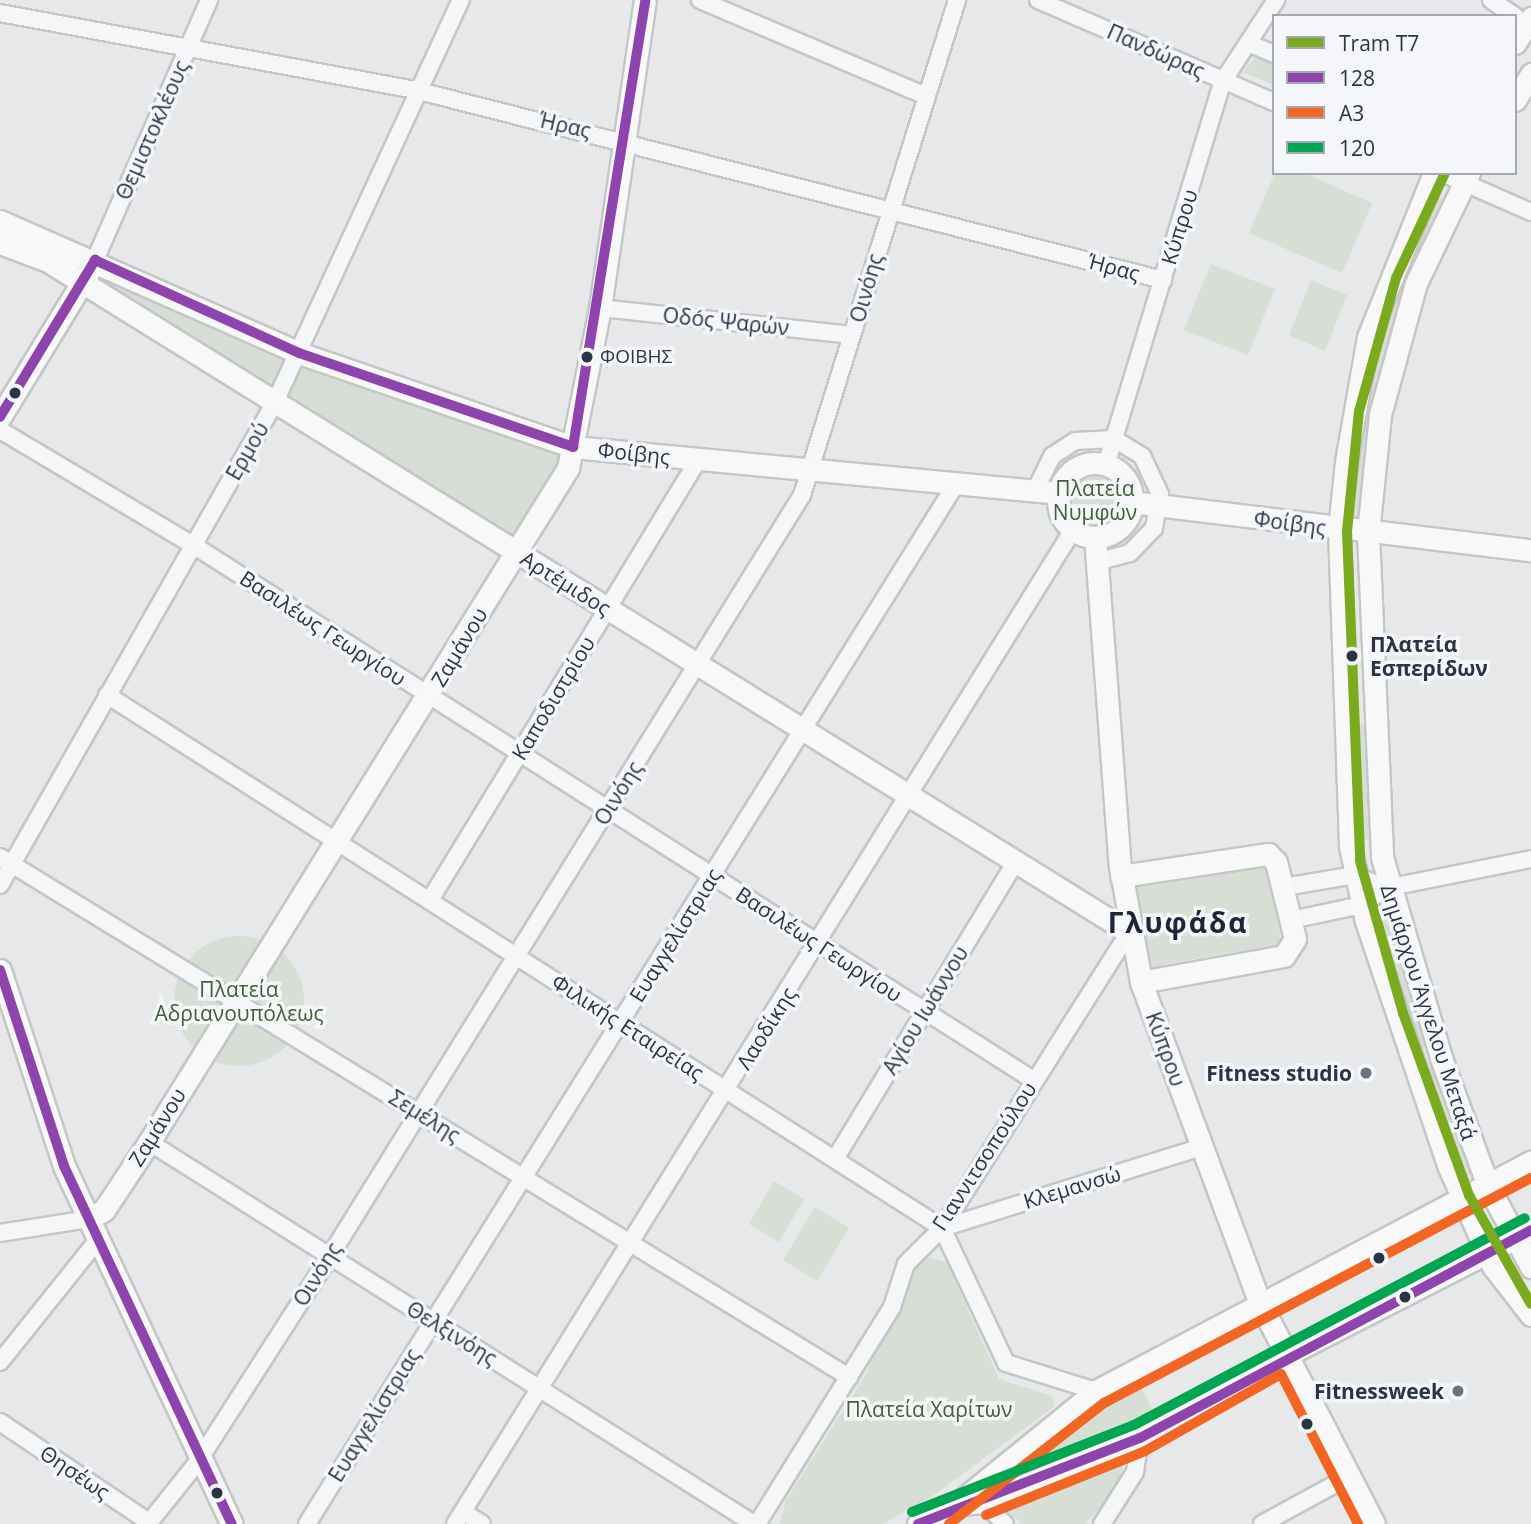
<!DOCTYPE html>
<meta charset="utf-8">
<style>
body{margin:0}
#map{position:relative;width:1531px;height:1524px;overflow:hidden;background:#e6e8ea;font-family:"Open Sans",sans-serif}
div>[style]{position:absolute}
.green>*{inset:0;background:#d6ded6}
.round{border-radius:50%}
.roads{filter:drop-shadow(2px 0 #c4c6c8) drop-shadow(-2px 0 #c4c6c8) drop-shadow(0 2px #c4c6c8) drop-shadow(0 -2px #c4c6c8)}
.street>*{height:16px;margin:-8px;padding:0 8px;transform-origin:8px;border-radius:8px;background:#f5f6f7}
.secondary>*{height:21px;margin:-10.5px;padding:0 10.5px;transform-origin:10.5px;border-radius:10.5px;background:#f8f8f8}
.secondary>.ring{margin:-10.5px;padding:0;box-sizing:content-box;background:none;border:21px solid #f8f8f8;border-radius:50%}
.bus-1>*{height:10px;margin:-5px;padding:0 5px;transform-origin:5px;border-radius:5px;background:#8e44ad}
.bus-2>*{height:10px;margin:-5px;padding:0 5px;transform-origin:5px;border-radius:5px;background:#f26522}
.bus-3>*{height:10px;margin:-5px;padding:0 5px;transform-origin:5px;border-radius:5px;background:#00a651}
.tram-1>*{height:10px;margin:-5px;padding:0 5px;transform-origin:5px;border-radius:5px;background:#7aab1e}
.dots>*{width:19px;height:19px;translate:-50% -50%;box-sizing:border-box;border:4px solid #f4f6f9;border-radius:50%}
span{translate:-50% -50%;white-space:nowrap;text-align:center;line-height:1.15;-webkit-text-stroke:7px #f4f6f9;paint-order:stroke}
.bus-label{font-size:19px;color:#2b3445}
.left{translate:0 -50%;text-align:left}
.street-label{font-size:21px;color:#2b3445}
.park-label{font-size:21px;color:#3f6138}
.stop-label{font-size:21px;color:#2b3445;font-weight:700}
.poi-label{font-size:21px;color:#2b3445;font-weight:700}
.right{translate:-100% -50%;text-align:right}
.district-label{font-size:28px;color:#1d2536;font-weight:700;letter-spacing:2px}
.legend{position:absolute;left:1272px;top:14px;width:245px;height:161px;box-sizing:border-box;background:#f4f6f9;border:2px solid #a4a8b1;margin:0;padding:9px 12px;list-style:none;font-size:21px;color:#2b3445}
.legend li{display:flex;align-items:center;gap:14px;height:35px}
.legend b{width:35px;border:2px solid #a4a8b1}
</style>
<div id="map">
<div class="green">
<i style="clip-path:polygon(1256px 57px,1274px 65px,1274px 85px,1243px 72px)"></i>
<i style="clip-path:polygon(1275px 173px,1304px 173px,1372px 203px,1342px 273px,1249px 233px)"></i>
<i style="clip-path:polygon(1430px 193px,1448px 201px,1433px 231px,1364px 525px,1345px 523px,1369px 354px)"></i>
<i style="clip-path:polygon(1211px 264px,1275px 289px,1248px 355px,1184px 330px)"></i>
<i style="clip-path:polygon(101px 274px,280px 354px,285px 358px,272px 385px,97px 281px)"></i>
<i style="clip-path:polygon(1311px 280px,1347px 295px,1325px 351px,1289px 335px)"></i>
<i style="clip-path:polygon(303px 364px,565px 455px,510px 542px,284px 402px)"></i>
<i class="round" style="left:1065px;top:470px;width:60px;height:60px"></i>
<i style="clip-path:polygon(1371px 723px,1375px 839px,1356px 841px,1351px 725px)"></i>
<i style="clip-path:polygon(1252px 859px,1267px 864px,1282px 946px,1270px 953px,1269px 946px,1166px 964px,1163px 974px,1147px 972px,1132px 885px,1149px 877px,1155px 885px,1248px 870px)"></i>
<i style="clip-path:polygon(1392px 919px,1435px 1057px,1426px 1047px,1413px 1050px,1373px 924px)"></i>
<i class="round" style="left:174px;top:936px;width:130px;height:130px"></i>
<i style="clip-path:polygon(1423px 1057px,1427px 1068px,1438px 1064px,1478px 1172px,1460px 1179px,1416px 1059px)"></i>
<i style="clip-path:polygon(774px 1181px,804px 1199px,779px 1242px,749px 1224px)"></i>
<i style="clip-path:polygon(815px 1207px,849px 1228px,817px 1281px,783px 1260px)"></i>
<i style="clip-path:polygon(926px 1256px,947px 1263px,999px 1379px,1052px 1396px,1055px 1406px,934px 1495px,883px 1524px,780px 1524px,786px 1500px,865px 1376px,905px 1279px)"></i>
<i style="clip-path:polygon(1138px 1383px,1157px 1418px,982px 1492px,1086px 1410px)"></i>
<i style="clip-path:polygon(1126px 1456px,1116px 1491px,1084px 1524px,1022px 1524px,1001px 1504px)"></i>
</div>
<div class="roads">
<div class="street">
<i style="left:700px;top:0;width:243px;rotate:23deg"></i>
<i style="left:1038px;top:0;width:257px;rotate:23.4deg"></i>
<i style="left:1491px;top:0;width:29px;rotate:34deg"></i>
<i style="left:0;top:13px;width:426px;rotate:10.5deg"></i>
<i style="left:419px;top:91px;width:768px;rotate:14.25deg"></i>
<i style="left:1248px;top:43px;width:28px;rotate:23deg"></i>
<i style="left:1442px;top:173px;width:97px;rotate:23.7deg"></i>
<i style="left:95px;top:260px;width:284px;rotate:-66.3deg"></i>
<i style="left:600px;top:308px;width:253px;rotate:6.1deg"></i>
<i style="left:0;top:430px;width:225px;rotate:30.8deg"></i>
<i style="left:193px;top:545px;width:996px;rotate:32.49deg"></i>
<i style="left:1106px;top:465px;width:401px;rotate:-73.1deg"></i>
<i style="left:1223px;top:81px;width:97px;rotate:-56.8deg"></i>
<i style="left:1035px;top:491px;width:39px;rotate:-64deg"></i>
<i style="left:1052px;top:456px;width:27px;rotate:-33deg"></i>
<i style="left:1075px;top:441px;width:39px;rotate:-3deg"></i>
<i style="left:1114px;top:439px;width:33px;rotate:31deg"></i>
<i style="left:1142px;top:456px;width:42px;rotate:64.7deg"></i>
<i style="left:1160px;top:494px;width:35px;rotate:100deg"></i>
<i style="left:1154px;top:528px;width:35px;rotate:134deg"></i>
<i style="left:1130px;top:553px;width:34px;rotate:165deg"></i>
<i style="left:107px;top:695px;width:991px;rotate:32.55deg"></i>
<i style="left:942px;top:1228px;width:149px;rotate:64.6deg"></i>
<i style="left:1006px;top:1363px;width:94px;rotate:17.3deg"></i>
<i style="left:0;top:857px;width:996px;rotate:31.49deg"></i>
<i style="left:0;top:885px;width:556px;rotate:-60.34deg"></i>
<i style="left:275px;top:402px;width:443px;rotate:-65.2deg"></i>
<i style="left:1284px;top:887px;width:72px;rotate:-9.6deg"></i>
<i style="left:1355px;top:875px;width:34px;rotate:23deg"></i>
<i style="left:430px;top:900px;width:515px;rotate:-58.65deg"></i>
<i style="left:1291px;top:920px;width:73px;rotate:-11.9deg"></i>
<i style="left:1362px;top:905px;width:29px;rotate:-35deg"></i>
<i style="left:1386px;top:888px;width:148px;rotate:-11.3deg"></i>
<i style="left:149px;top:1142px;width:716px;rotate:32.27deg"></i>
<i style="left:835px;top:1159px;width:349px;rotate:-58.7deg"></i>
<i style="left:942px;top:1228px;width:272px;rotate:-17.3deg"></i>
<i style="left:0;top:1233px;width:89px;rotate:-9deg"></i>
<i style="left:0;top:1362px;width:155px;rotate:-51.3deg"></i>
<i style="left:0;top:1422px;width:179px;rotate:33.9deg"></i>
<i style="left:983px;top:1502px;width:31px;rotate:45deg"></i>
<i style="left:463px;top:1512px;width:22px;rotate:32deg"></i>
<i style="left:148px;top:1524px;width:82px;rotate:-51.4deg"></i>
<i style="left:199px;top:1460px;width:242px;rotate:-57.3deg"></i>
<i style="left:330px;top:1256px;width:895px;rotate:-58.19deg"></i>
<i style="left:802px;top:495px;width:519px;rotate:-72.61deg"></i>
<i style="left:307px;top:1524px;width:1222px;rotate:-58.04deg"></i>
<i style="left:455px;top:1524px;width:1170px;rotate:-58.13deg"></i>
<i style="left:757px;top:1524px;width:256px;rotate:-58.1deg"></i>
<i style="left:892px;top:1307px;width:45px;rotate:-72deg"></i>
<i style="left:906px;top:1264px;width:51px;rotate:-45deg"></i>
<i style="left:942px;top:1228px;width:350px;rotate:-57.7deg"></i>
<i style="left:1102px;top:1524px;width:62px;rotate:-57.6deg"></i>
<i style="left:1135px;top:1472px;width:34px;rotate:-82deg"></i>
<i style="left:1262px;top:1524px;width:100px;rotate:-28.6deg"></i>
</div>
<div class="secondary">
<i style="left:1515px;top:43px;width:30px;rotate:-57deg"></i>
<i style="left:1515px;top:100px;width:31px;rotate:-58deg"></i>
<i style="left:1434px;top:173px;width:177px;rotate:111.9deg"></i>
<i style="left:1368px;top:337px;width:127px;rotate:100deg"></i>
<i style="left:1346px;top:462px;width:68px;rotate:95.9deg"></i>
<i style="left:1339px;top:530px;width:316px;rotate:88deg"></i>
<i style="left:1350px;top:846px;width:77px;rotate:78deg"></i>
<i style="left:1366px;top:921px;width:257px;rotate:71.4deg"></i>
<i style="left:1448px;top:1165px;width:111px;rotate:66deg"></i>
<i style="left:1493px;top:1266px;width:62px;rotate:52.2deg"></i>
<i style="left:1469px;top:173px;width:122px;rotate:115.7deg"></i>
<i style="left:1416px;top:283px;width:137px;rotate:105.3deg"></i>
<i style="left:1380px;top:415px;width:119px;rotate:95.8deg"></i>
<i style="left:1368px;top:533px;width:324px;rotate:87.5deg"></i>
<i style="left:1382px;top:857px;width:209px;rotate:73.6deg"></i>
<i style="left:1441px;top:1058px;width:136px;rotate:69.8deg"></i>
<i style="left:1488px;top:1186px;width:92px;rotate:62deg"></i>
<i style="left:0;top:221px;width:327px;rotate:23.8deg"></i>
<i style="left:299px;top:353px;width:290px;rotate:18.9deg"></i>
<i style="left:573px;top:447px;width:488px;rotate:5.4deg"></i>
<i style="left:0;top:243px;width:51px;rotate:20.6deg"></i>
<i style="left:48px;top:261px;width:1272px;rotate:31.83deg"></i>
<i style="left:0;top:417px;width:171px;rotate:-58.6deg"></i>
<i class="ring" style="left:1058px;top:463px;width:53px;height:53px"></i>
<i style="left:1132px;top:502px;width:402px;rotate:6.9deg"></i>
<i style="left:1095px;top:537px;width:330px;rotate:85.7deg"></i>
<i style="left:1120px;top:866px;width:118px;rotate:79.7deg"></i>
<i style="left:1141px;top:982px;width:342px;rotate:69.7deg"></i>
<i style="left:1260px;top:1303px;width:249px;rotate:62.7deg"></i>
<i style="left:1121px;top:876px;width:149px;rotate:-8.5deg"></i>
<i style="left:1268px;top:854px;width:11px;rotate:45deg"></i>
<i style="left:1276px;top:862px;width:79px;rotate:76.1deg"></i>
<i style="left:1295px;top:939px;width:20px;rotate:123deg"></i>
<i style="left:1284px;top:956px;width:145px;rotate:169.7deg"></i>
<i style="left:0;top:970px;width:206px;rotate:71.9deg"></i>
<i style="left:64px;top:1166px;width:395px;rotate:64.9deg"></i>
<i style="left:88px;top:1219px;width:18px;rotate:-29deg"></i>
<i style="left:104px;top:1210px;width:82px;rotate:-56.5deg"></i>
<i style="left:149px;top:1142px;width:794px;rotate:-58.13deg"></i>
<i style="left:568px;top:468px;width:163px;rotate:-78.7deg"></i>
<i style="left:600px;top:308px;width:311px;rotate:-81.7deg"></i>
<i style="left:957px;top:1504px;width:26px;rotate:-4deg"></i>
<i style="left:983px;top:1502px;width:170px;rotate:-22.2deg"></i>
<i style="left:1140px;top:1438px;width:169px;rotate:-29.5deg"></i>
<i style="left:1287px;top:1355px;width:274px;rotate:-27.1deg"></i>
<i style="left:918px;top:1524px;width:44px;rotate:-27.1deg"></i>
<i style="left:957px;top:1504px;width:179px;rotate:-39.1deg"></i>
<i style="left:1096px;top:1391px;width:492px;rotate:-27.8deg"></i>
</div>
</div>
<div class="bus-1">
<i style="left:0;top:417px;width:184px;rotate:-58.8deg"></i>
<i style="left:95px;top:260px;width:224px;rotate:24.5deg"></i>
<i style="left:299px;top:353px;width:290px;rotate:18.9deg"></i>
<i style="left:573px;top:447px;width:453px;rotate:-80.8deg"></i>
<i style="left:0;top:970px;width:206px;rotate:71.9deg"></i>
<i style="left:64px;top:1166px;width:395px;rotate:64.9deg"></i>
<i style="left:918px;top:1524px;width:238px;rotate:-21.2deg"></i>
<i style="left:1140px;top:1438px;width:443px;rotate:-28deg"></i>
</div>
<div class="bus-2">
<i style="left:986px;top:1515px;width:171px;rotate:-21.9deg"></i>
<i style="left:1145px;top:1451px;width:156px;rotate:-29.5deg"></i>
<i style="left:1281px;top:1374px;width:169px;rotate:62.8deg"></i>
<i style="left:949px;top:1524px;width:197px;rotate:-38deg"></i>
<i style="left:1104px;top:1403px;width:483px;rotate:-27.8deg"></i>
</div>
<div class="bus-3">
<i style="left:912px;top:1512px;width:238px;rotate:-21.4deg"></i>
<i style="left:1134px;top:1425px;width:442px;rotate:-27.9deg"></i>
</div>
<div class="tram-1">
<i style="left:1445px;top:173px;width:116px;rotate:115deg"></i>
<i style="left:1396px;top:278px;width:138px;rotate:105.5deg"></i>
<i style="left:1359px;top:411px;width:121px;rotate:95.7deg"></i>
<i style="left:1347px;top:531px;width:330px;rotate:87.7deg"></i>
<i style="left:1360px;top:861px;width:158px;rotate:74.2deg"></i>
<i style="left:1403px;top:1013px;width:194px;rotate:70.1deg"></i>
<i style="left:1469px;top:1195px;width:125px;rotate:60.4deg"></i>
</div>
<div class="dots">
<i style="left:587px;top:357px;background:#2b3445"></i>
<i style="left:15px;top:393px;background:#2b3445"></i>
<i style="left:1352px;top:656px;background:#2b3445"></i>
<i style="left:1366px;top:1073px;background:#6c737f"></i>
<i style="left:1379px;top:1258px;background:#2b3445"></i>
<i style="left:1405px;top:1297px;background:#2b3445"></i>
<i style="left:1458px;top:1391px;background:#6c737f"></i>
<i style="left:1307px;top:1424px;background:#2b3445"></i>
<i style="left:217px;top:1493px;background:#2b3445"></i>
</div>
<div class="bus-label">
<span class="left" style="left:600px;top:357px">ΦΟΙΒΗΣ</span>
</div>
<div class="street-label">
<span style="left:1156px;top:51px;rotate:24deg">Πανδώρας</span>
<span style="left:565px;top:125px;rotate:13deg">Ήρας</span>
<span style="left:152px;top:130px;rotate:-66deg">Θεμιστοκλέους</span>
<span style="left:1179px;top:227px;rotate:-73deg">Κύπρου</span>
<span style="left:1114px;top:267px;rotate:15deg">Ήρας</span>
<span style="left:866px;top:288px;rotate:-74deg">Οινόης</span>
<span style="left:726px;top:321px;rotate:6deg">Οδóς Ψαρών</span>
<span style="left:247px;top:451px;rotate:-60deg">Ερμού</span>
<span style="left:634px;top:453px;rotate:6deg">Φοίβης</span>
<span style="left:1290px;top:523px;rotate:8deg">Φοίβης</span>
<span style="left:566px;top:583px;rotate:32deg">Αρτέμιδος</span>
<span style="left:323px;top:628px;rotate:33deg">Βασιλέως Γεωργίου</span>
<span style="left:459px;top:647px;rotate:-59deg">Ζαμάνου</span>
<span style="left:553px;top:698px;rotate:-59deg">Καποδιστρίου</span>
<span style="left:618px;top:793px;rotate:-58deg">Οινόης</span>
<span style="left:675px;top:935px;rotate:-58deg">Ευαγγελίστριας</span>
<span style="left:819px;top:944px;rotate:33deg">Βασιλέως Γεωργίου</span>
<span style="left:925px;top:1010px;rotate:-59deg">Αγίου Ιωάννου</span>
<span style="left:1429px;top:1012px;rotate:72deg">Δημάρχου Άγγελου Μεταξά</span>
<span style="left:628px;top:1027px;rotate:33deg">Φιλικής Εταιρείας</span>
<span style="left:766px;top:1028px;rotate:-58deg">Λαοδίκης</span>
<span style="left:1166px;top:1049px;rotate:70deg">Κύπρου</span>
<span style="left:425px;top:1116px;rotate:32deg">Σεμέλης</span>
<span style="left:157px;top:1127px;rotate:-58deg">Ζαμάνου</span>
<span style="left:984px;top:1156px;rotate:-57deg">Γιαννιτσοπούλου</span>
<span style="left:1072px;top:1187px;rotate:-17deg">Κλεμανσώ</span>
<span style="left:317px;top:1274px;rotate:-58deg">Οινόης</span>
<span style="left:452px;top:1333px;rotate:32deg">Θελξινόης</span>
<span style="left:374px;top:1415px;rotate:-58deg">Ευαγγελίστριας</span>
<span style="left:75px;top:1472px;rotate:34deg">Θησέως</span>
</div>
<div class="park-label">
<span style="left:1095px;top:500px">Πλατεία<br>Νυμφών</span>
<span style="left:239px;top:1001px">Πλατεία<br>Αδριανουπόλεως</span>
<span style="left:929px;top:1409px">Πλατεία Χαρίτων</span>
</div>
<div class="stop-label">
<span class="left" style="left:1370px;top:656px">Πλατεία<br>Εσπερίδων</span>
</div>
<div class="poi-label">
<span class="right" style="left:1352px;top:1073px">Fitness studio</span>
<span class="right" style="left:1444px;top:1391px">Fitnessweek</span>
</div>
<div class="district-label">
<span style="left:1178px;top:922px">Γλυφάδα</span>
</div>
<ul class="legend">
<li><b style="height:9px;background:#7aab1e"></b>Tram Τ7</li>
<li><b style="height:9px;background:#8e44ad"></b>128</li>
<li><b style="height:9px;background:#f26522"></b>Α3</li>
<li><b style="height:9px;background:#00a651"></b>120</li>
</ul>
</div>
